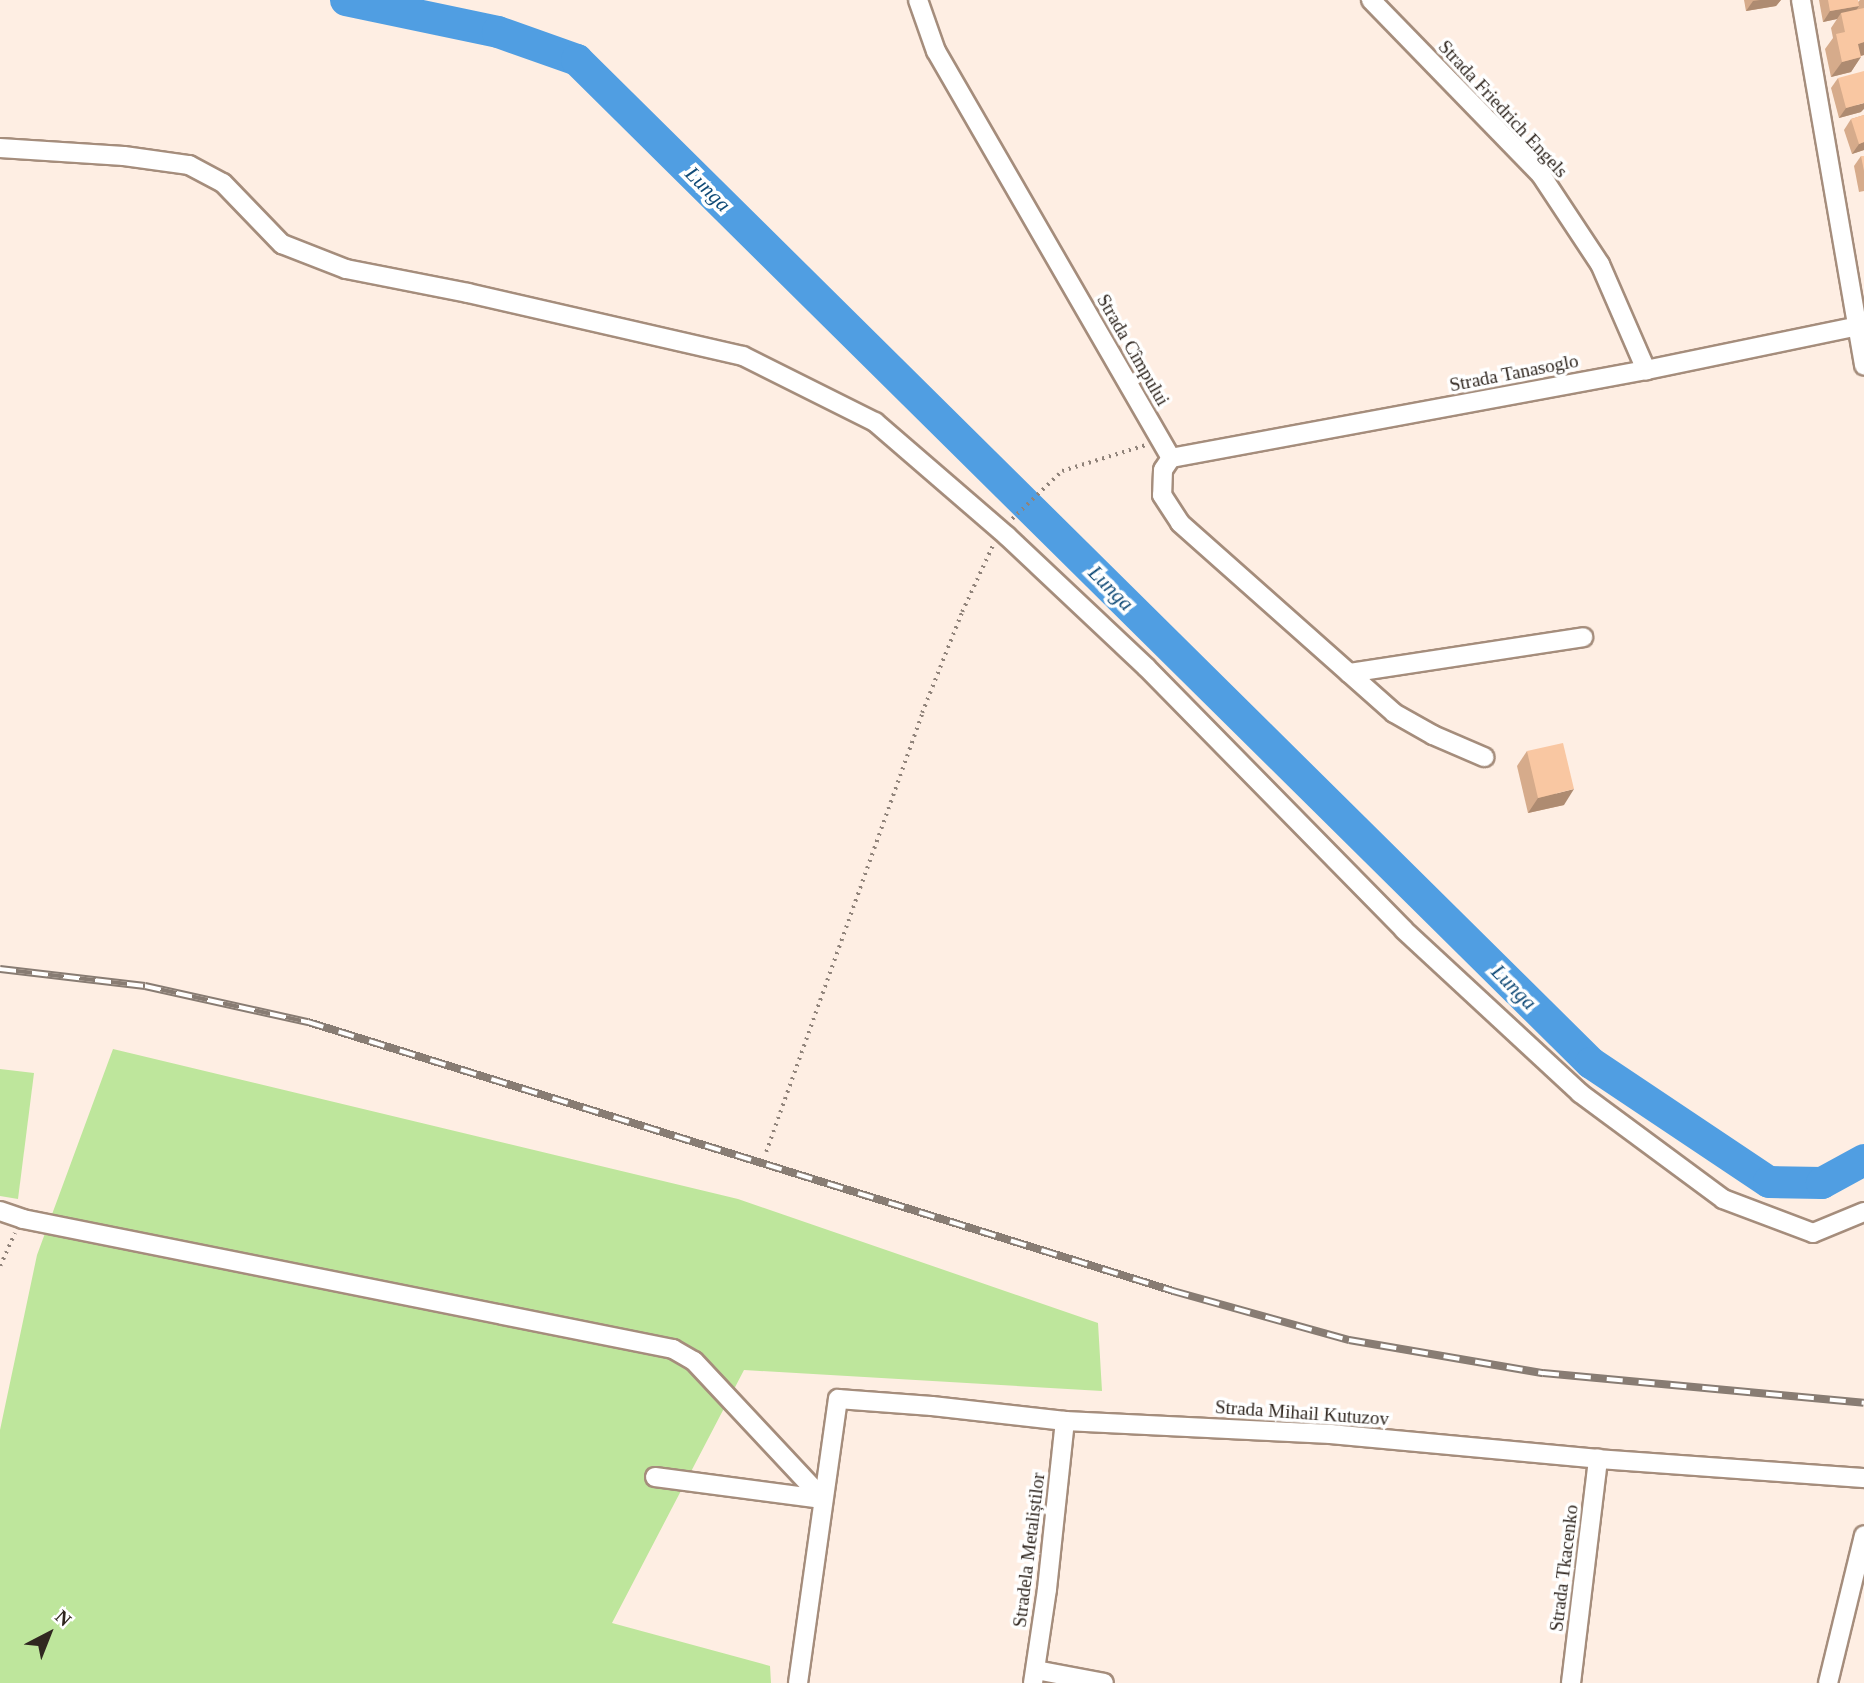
<!DOCTYPE html>
<meta charset="utf-8">
<style>
body{margin:0}
#map{position:relative;width:1864px;height:1683px;overflow:hidden;background:#feeee3;font-family:Georgia,serif}
div>[style]{position:absolute}
.green>*{inset:0;background:#bee69c}
.river>*{height:32px;margin:-16px;padding:0 16px;transform-origin:16px;border-radius:16px;background:#509ee2}
.path>*{height:3.5px;margin-top:-1.75px;transform-origin:0;background:repeating-linear-gradient(90deg,#90837a 0 2px,transparent 0 7px)}
.roads{filter:drop-shadow(2px 0 #a58d7c) drop-shadow(-2px 0 #a58d7c) drop-shadow(0 2px #a58d7c) drop-shadow(0 -2px #a58d7c)}
.minor>*{height:18px;margin:-9px;padding:0 9px;transform-origin:9px;border-radius:9px;background:#fff}
.rail>*{height:8px;margin-top:-4px;transform-origin:0;background:repeating-linear-gradient(90deg,#fff 0 16px,#887c73 0 32px);box-sizing:border-box;border-block:2px solid #887c73}
.wall>*{inset:0;background:#d6ab8b}
.shaded-wall>*{inset:0;background:#ae8b71}
.building>*{inset:0;background:#f9c7a2}
span{translate:-50% -50%;white-space:nowrap;text-align:center;line-height:1.15;-webkit-text-stroke:7px #fff;paint-order:stroke}
.street-label{font-size:19px;color:#302720}
.water-label{font-size:21px;color:#114b77;font-style:italic}
.north{position:absolute;left:14px;top:1599px;width:70px;height:70px;-webkit-text-stroke:5px #fff;paint-order:stroke;rotate:42deg;font-size:19px;font-weight:700;line-height:28px;text-align:center;color:#302720}
.north::after{content:'';display:block;margin:auto;width:24px;height:32px;background:#302720;clip-path:polygon(50% 0,100% 100%,50% 72%,0 100%)}
</style>
<div id="map">
<div class="green">
<i style="clip-path:polygon(113px 1049px,738px 1199px,1098px 1323px,1102px 1391px,744px 1370px,612px 1623px,770px 1666px,771px 1683px,0 1683px,0 1430px,37px 1255px)"></i>
<i style="clip-path:polygon(0 1069px,34px 1073px,18px 1199px,0 1196px)"></i>
</div>
<div class="river">
<i style="left:346px;top:0;width:155px;rotate:11.9deg"></i>
<i style="left:498px;top:32px;width:84px;rotate:19.5deg"></i>
<i style="left:577px;top:60px;width:1426px;rotate:44.69deg"></i>
<i style="left:1591px;top:1063px;width:214px;rotate:33.8deg"></i>
<i style="left:1769px;top:1182px;width:53px;rotate:1.1deg"></i>
<i style="left:1822px;top:1183px;width:48px;rotate:-28.7deg"></i>
</div>
<div class="path">
<i style="left:1012px;top:519px;width:69px;rotate:-43.8deg"></i>
<i style="left:1062px;top:471px;width:88px;rotate:-17.2deg"></i>
<i style="left:766px;top:1152px;width:466px;rotate:-70.4deg"></i>
<i style="left:922px;top:713px;width:109px;rotate:-68.4deg"></i>
<i style="left:962px;top:612px;width:74px;rotate:-65.2deg"></i>
<i style="left:0;top:1266px;width:36px;rotate:-66deg"></i>
</div>
<div class="roads">
<div class="minor">
<i style="left:918px;top:0;width:54px;rotate:70.6deg"></i>
<i style="left:936px;top:51px;width:470px;rotate:60deg"></i>
<i style="left:1171px;top:458px;width:14px;rotate:124deg"></i>
<i style="left:1163px;top:470px;width:25px;rotate:92deg"></i>
<i style="left:1162px;top:495px;width:33px;rotate:57deg"></i>
<i style="left:1180px;top:523px;width:226px;rotate:41.6deg"></i>
<i style="left:1349px;top:673px;width:237px;rotate:-8.7deg"></i>
<i style="left:1371px;top:0;width:244px;rotate:45.8deg"></i>
<i style="left:1541px;top:175px;width:107px;rotate:56.5deg"></i>
<i style="left:1600px;top:264px;width:116px;rotate:66.5deg"></i>
<i style="left:1801px;top:0;width:371px;rotate:80.2deg"></i>
<i style="left:0;top:148px;width:124px;rotate:3.7deg"></i>
<i style="left:124px;top:156px;width:66px;rotate:7.9deg"></i>
<i style="left:189px;top:165px;width:38px;rotate:28deg"></i>
<i style="left:223px;top:183px;width:85px;rotate:46deg"></i>
<i style="left:282px;top:244px;width:69px;rotate:21.3deg"></i>
<i style="left:346px;top:269px;width:124px;rotate:11.1deg"></i>
<i style="left:468px;top:293px;width:282px;rotate:12.9deg"></i>
<i style="left:743px;top:356px;width:148px;rotate:26.6deg"></i>
<i style="left:875px;top:422px;width:174px;rotate:40.8deg"></i>
<i style="left:1007px;top:536px;width:191px;rotate:43.3deg"></i>
<i style="left:1146px;top:667px;width:368px;rotate:45.5deg"></i>
<i style="left:1404px;top:930px;width:240px;rotate:42.8deg"></i>
<i style="left:1580px;top:1093px;width:178px;rotate:36.5deg"></i>
<i style="left:1723px;top:1199px;width:96px;rotate:20.7deg"></i>
<i style="left:1813px;top:1233px;width:55px;rotate:-22.4deg"></i>
<i style="left:1171px;top:458px;width:483px;rotate:-10.5deg"></i>
<i style="left:1646px;top:370px;width:223px;rotate:-11.7deg"></i>
<i style="left:1349px;top:673px;width:60px;rotate:41.6deg"></i>
<i style="left:1394px;top:713px;width:45px;rotate:29.4deg"></i>
<i style="left:1433px;top:735px;width:56px;rotate:23.3deg"></i>
<i style="left:0;top:1211px;width:24px;rotate:19deg"></i>
<i style="left:23px;top:1219px;width:663px;rotate:11.31deg"></i>
<i style="left:673px;top:1349px;width:24px;rotate:30deg"></i>
<i style="left:694px;top:1361px;width:189px;rotate:46.9deg"></i>
<i style="left:655px;top:1477px;width:169px;rotate:7.5deg"></i>
<i style="left:1036px;top:1670px;width:69px;rotate:10.8deg"></i>
<i style="left:798px;top:1683px;width:287px;rotate:-82deg"></i>
<i style="left:838px;top:1399px;width:94px;rotate:4.3deg"></i>
<i style="left:932px;top:1406px;width:134px;rotate:6.4deg"></i>
<i style="left:1065px;top:1421px;width:266px;rotate:2.8deg"></i>
<i style="left:1331px;top:1434px;width:268px;rotate:5.3deg"></i>
<i style="left:1598px;top:1459px;width:267px;rotate:4.1deg"></i>
<i style="left:1033px;top:1683px;width:95px;rotate:-81.5deg"></i>
<i style="left:1047px;top:1589px;width:169px;rotate:-83.9deg"></i>
<i style="left:1571px;top:1683px;width:226px;rotate:-83.1deg"></i>
<i style="left:1828px;top:1683px;width:152px;rotate:-76.3deg"></i>
</div>
</div>
<div class="rail">
<i style="left:0;top:969px;width:146px;rotate:6.7deg"></i>
<i style="left:145px;top:986px;width:167px;rotate:12.5deg"></i>
<i style="left:308px;top:1022px;width:906px;rotate:17.27deg"></i>
<i style="left:1173px;top:1291px;width:183px;rotate:15.6deg"></i>
<i style="left:1349px;top:1340px;width:197px;rotate:9.7deg"></i>
<i style="left:1543px;top:1373px;width:322px;rotate:5.3deg"></i>
</div>
<div class="wall">
<i style="clip-path:polygon(1744px 0,1781px 0,1776px 6px,1746px 11px)"></i>
<i style="clip-path:polygon(1819px 0,1858px 0,1858px 2px,1860px 0,1864px 0,1864px 55px,1861px 56px,1851px 72px,1831px 77px,1825px 49px,1833px 38px,1831px 28px,1837px 19px,1823px 22px)"></i>
<i style="clip-path:polygon(1838px 78px,1861px 112px,1839px 118px,1831px 88px)"></i>
<i style="clip-path:polygon(1864px 115px,1864px 150px,1852px 154px,1844px 130px,1851px 119px)"></i>
<i style="clip-path:polygon(1861px 156px,1864px 156px,1864px 191px,1859px 192px,1854px 166px)"></i>
<i style="clip-path:polygon(1527px 751px,1564px 805px,1528px 813px,1517px 766px)"></i>
</div>
<div class="shaded-wall">
<i style="clip-path:polygon(1760px 0,1781px 0,1776px 6px,1746px 11px,1753px 1px)"></i>
<i style="clip-path:polygon(1859px 6px,1852px 17px,1841px 13px,1837px 19px,1823px 22px,1830px 11px)"></i>
<i style="clip-path:polygon(1864px 42px,1864px 55px,1848px 59px,1858px 44px)"></i>
<i style="clip-path:polygon(1861px 57px,1851px 72px,1831px 77px,1842px 62px)"></i>
<i style="clip-path:polygon(1864px 103px,1864px 109px,1861px 112px,1839px 118px,1846px 108px)"></i>
<i style="clip-path:polygon(1864px 142px,1864px 150px,1852px 154px,1859px 144px)"></i>
<i style="clip-path:polygon(1574px 789px,1564px 805px,1528px 813px,1538px 798px)"></i>
</div>
<div class="building">
<i style="clip-path:polygon(1828px 0,1858px 0,1859px 6px,1830px 11px)"></i>
<i style="clip-path:polygon(1864px 8px,1864px 42px,1858px 44px,1861px 57px,1842px 62px,1836px 34px,1845px 32px,1841px 13px)"></i>
<i style="clip-path:polygon(1864px 71px,1864px 103px,1846px 108px,1838px 78px)"></i>
<i style="clip-path:polygon(1864px 115px,1864px 142px,1859px 144px,1851px 119px)"></i>
<i style="clip-path:polygon(1861px 156px,1864px 156px,1864px 171px)"></i>
<i style="clip-path:polygon(1563px 743px,1574px 789px,1538px 798px,1527px 751px)"></i>
</div>
<div class="street-label">
<span style="left:1503px;top:109px;rotate:47deg">Strada Friedrich Engels</span>
<span style="left:1133px;top:350px;rotate:60deg">Strada Cîmpului</span>
<span style="left:1514px;top:373px;rotate:-11deg">Strada Tanasoglo</span>
<span style="left:1302px;top:1413px;rotate:4deg">Strada Mihail Kutuzov</span>
<span style="left:1029px;top:1550px;rotate:-83deg">Stradela Metaliștilor</span>
<span style="left:1564px;top:1568px;rotate:-83deg">Strada Tkacenko</span>
</div>
<div class="water-label">
<span style="left:708px;top:189px;rotate:45deg">Lunga</span>
<span style="left:1111px;top:588px;rotate:45deg">Lunga</span>
<span style="left:1514px;top:987px;rotate:45deg">Lunga</span>
</div>
<div class="north">N</div>
</div>
